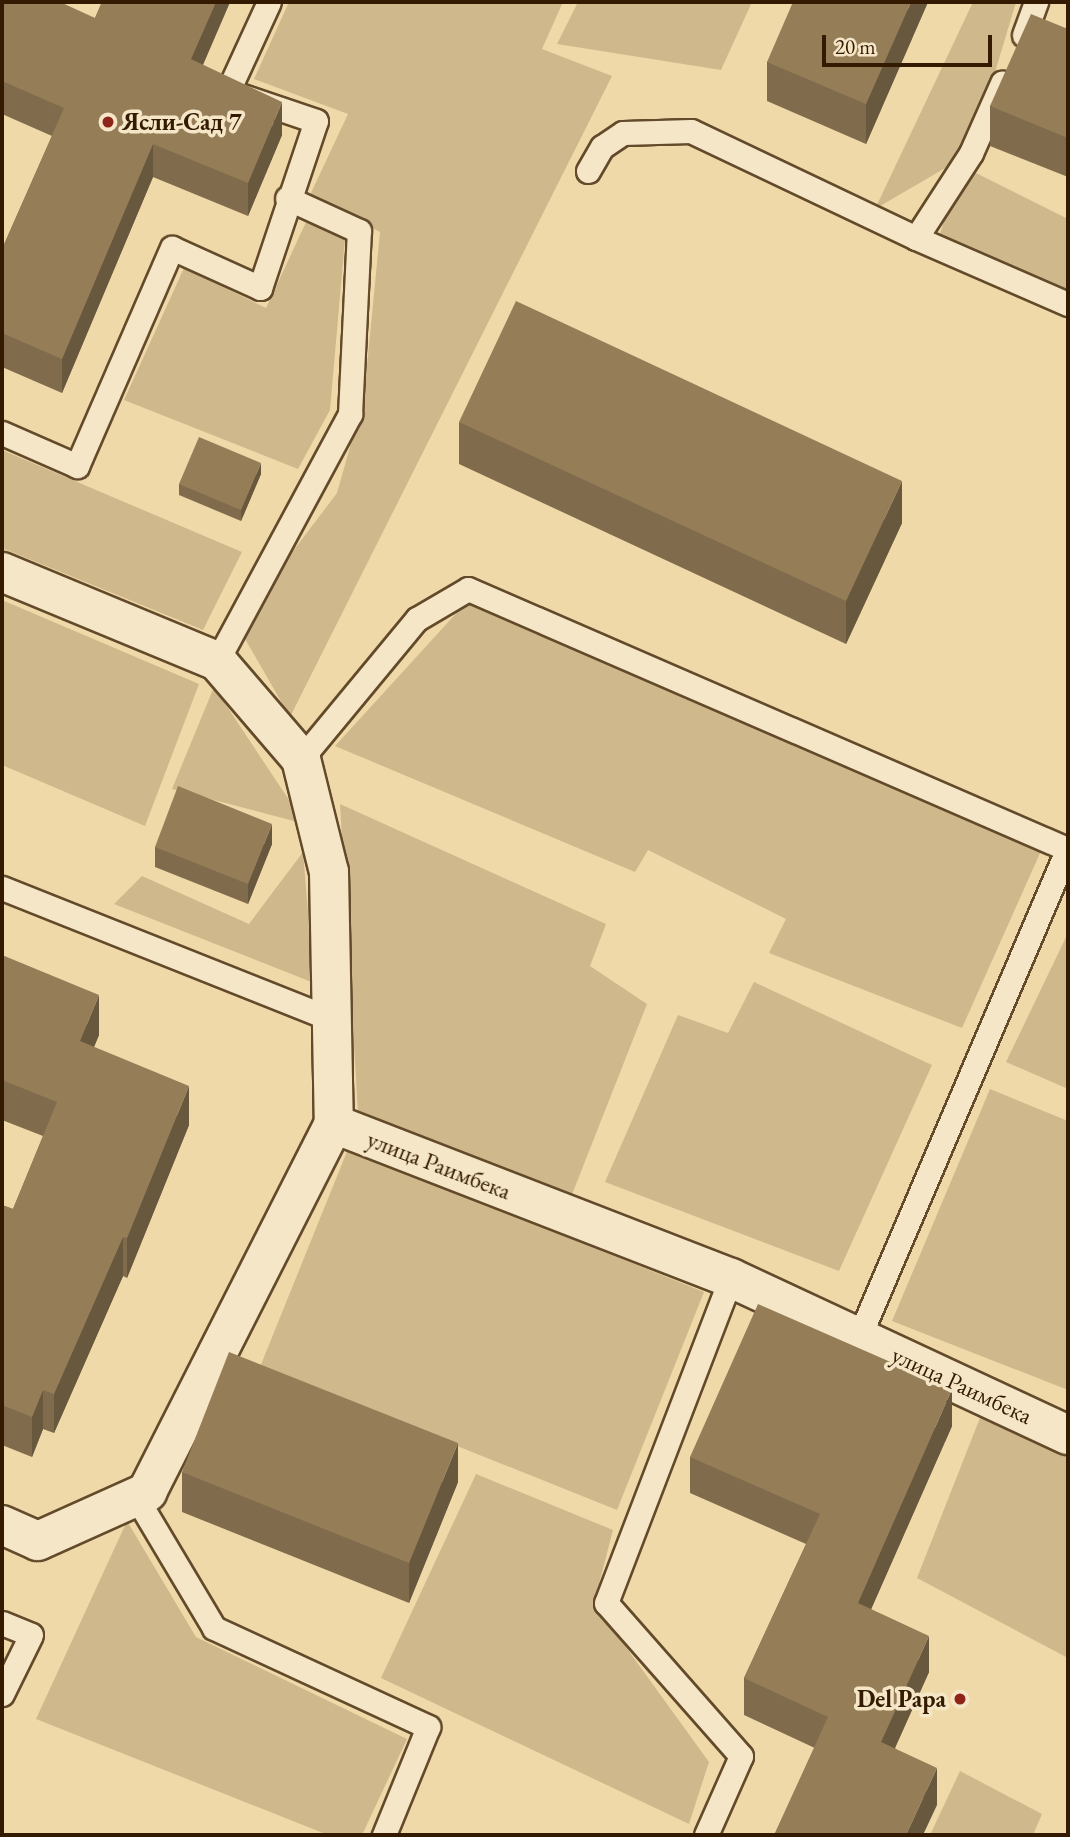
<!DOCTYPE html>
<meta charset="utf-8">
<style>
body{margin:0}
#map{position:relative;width:1070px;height:1837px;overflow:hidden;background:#efd9a9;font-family:"EB Garamond",serif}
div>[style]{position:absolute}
.green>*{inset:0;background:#cfb98c}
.roads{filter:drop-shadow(2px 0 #624a2a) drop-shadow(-2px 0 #624a2a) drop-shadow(0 2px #624a2a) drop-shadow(0 -2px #624a2a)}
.lane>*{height:23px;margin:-11.5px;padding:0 11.5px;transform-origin:11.5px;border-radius:11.5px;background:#f5e6c7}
.street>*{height:38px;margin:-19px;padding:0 19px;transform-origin:19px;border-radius:19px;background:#f5e6c7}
.wall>*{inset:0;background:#806c4c}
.shaded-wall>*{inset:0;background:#68583e}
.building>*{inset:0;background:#957d58}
.dots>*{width:19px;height:19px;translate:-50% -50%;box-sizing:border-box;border:4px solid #f5e6c7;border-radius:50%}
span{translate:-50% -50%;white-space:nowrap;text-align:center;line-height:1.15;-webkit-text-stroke:7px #f5e6c7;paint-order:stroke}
.poi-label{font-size:24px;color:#331a00;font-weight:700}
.left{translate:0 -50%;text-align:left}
.right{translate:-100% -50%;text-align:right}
.street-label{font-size:24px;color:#331a00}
.frame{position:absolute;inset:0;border:4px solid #331a00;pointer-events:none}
.scale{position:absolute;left:822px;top:35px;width:170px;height:32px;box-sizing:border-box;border:4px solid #331a00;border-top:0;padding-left:9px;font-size:21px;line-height:24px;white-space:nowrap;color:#331a00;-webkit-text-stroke:5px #f5e6c7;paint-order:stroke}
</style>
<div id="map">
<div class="green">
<i style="clip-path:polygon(289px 2px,563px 2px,542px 49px,612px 76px,290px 717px,237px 625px,337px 493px,364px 397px,380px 232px,310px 195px,348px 114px,254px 79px)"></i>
<i style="clip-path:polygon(578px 2px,752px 2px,721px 70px,557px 44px)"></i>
<i style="clip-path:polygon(973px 2px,1016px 2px,971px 153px,875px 209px)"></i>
<i style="clip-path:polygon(962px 166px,1068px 219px,1068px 293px,938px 240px)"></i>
<i style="clip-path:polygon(307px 220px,345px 239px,330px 410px,298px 469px,124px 400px,184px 268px,266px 308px)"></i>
<i style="clip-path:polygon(2px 450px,242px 552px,203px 630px,2px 548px)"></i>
<i style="clip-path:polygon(472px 596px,1041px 851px,962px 1028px,769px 953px,786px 919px,648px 850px,635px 872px,335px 746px)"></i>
<i style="clip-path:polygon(2px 600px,199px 684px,145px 826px,2px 765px)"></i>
<i style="clip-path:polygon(214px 687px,305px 824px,172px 789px)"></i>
<i style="clip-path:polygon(340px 804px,606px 924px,590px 966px,647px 1004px,571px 1197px,358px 1113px)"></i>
<i style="clip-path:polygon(303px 852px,314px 983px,114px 904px,142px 876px,249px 924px)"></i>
<i style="clip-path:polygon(1068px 933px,1068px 1089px,1006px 1062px)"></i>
<i style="clip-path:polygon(754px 982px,932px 1065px,839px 1271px,605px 1182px,678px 1015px,728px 1033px)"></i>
<i style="clip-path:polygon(990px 1089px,1068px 1121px,1068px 1390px,892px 1321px)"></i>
<i style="clip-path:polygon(348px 1149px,704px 1292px,617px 1510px,260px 1367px)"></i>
<i style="clip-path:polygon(987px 1400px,1068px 1431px,1068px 1658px,917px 1578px)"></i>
<i style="clip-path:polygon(476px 1474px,613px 1530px,594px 1603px,709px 1762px,689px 1824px,381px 1678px)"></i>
<i style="clip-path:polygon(127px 1521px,196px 1637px,407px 1739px,362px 1835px,328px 1835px,36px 1719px)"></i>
<i style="clip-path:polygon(960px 1771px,1042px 1814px,1033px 1835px,930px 1835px)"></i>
</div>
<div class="roads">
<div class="lane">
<i style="left:1024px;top:35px;width:35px;rotate:-70deg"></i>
<i style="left:588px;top:171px;width:28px;rotate:-60deg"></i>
<i style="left:602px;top:147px;width:25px;rotate:-34deg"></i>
<i style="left:623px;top:133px;width:68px;rotate:-1.7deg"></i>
<i style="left:691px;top:131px;width:249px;rotate:25.4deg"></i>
<i style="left:916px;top:238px;width:166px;rotate:23.5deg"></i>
<i style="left:916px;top:238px;width:101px;rotate:-57.1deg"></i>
<i style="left:971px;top:153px;width:77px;rotate:-66.1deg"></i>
<i style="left:2px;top:433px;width:82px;rotate:23.7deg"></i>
<i style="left:77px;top:466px;width:238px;rotate:-66.5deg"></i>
<i style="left:172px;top:248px;width:97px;rotate:24.4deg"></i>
<i style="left:260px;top:288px;width:176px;rotate:-71.5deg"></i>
<i style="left:316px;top:121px;width:93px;rotate:-161.2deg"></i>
<i style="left:228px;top:91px;width:98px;rotate:-65.3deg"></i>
<i style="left:217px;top:661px;width:281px;rotate:-61.7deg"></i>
<i style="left:350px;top:414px;width:183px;rotate:-87.2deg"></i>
<i style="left:359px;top:231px;width:79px;rotate:-155.4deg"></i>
<i style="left:301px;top:759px;width:182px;rotate:-50.4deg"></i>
<i style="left:417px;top:619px;width:59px;rotate:-30.5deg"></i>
<i style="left:468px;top:589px;width:653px;rotate:23.46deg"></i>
<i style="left:2px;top:888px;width:355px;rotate:21.7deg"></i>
<i style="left:859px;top:1337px;width:532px;rotate:-66.86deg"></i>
<i style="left:136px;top:1497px;width:152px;rotate:59.2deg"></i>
<i style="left:214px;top:1628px;width:236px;rotate:24.8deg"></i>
<i style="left:428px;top:1727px;width:117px;rotate:112.2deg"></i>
<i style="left:2px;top:1623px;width:31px;rotate:22deg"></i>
<i style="left:31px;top:1635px;width:66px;rotate:116.2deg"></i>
<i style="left:706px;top:1835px;width:86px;rotate:-66.1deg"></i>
<i style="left:741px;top:1756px;width:204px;rotate:-131.4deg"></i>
<i style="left:606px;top:1603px;width:348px;rotate:-69deg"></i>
</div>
<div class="street">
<i style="left:2px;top:572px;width:233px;rotate:22.5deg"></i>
<i style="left:217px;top:661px;width:129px;rotate:49.4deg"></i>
<i style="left:301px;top:759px;width:116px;rotate:76.1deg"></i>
<i style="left:329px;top:872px;width:252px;rotate:88.9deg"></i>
<i style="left:2px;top:1525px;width:39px;rotate:24deg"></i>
<i style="left:38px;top:1541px;width:120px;rotate:-24.2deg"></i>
<i style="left:147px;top:1492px;width:413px;rotate:-63.1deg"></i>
<i style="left:334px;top:1124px;width:426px;rotate:21.2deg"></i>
<i style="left:731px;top:1278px;width:372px;rotate:25deg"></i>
</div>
</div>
<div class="wall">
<i style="clip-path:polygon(2px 2px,95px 18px,102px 2px,230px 2px,203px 65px,282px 135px,248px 216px,153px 177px,62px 393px,2px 367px,2px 249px,52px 136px,2px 114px)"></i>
<i style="clip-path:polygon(928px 2px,866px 144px,767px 101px,767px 62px)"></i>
<i style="clip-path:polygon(1068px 29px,1068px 177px,990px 146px,990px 106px)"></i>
<i style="clip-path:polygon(459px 422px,902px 523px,846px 644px,459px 464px)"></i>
<i style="clip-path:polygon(261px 474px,241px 521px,179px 495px,179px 484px)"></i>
<i style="clip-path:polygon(272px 844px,248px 904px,155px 867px,155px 847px)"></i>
<i style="clip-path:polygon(2px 955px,99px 1035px,94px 1047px,189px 1125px,127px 1278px,123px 1276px,54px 1433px,43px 1429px,32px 1457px,2px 1445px,2px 1205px,13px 1209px,43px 1136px,2px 1120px)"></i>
<i style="clip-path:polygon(952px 1426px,871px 1609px,929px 1672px,895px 1748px,937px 1805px,744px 1715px,744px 1678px,806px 1544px,690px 1493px,690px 1457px)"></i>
<i style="clip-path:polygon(182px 1472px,458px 1482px,409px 1603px,182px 1512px)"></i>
</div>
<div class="shaded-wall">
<i style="clip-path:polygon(216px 2px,230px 2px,191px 92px,191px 59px)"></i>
<i style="clip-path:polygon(911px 2px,928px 2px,866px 144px,866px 104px)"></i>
<i style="clip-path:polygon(282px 102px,282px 135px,248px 216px,248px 183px)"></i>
<i style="clip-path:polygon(153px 144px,153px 177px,62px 393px,62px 359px)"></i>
<i style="clip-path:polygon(261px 463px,261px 474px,241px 521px,241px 510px)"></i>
<i style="clip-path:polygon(902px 481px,902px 523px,846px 644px,846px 601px)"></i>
<i style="clip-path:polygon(272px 824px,272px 844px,248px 904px,248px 884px)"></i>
<i style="clip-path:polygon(99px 995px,99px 1035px,80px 1080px,80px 1041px)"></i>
<i style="clip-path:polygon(189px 1086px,189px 1125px,127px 1278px,127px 1238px)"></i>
<i style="clip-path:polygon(123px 1237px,123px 1276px,54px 1433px,54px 1394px)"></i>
<i style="clip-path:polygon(952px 1389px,952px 1426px,858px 1639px,858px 1603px)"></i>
<i style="clip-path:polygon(43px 1390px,43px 1429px,32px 1457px,32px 1417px)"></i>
<i style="clip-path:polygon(458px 1443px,458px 1482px,409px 1603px,409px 1563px)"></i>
<i style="clip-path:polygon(929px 1636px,929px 1672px,881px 1779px,881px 1742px)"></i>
<i style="clip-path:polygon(937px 1768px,937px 1805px,923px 1835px,906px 1835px)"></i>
</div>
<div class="building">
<i style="clip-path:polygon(2px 2px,60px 2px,95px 18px,102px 2px,216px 2px,191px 59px,282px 102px,248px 183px,153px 144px,62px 359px,2px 333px,2px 249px,64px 108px,2px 81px)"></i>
<i style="clip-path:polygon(793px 2px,911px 2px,866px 104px,767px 62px)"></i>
<i style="clip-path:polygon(1031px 14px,1068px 29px,1068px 138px,990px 106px)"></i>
<i style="clip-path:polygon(516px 301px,902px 481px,846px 601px,459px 422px)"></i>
<i style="clip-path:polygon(199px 437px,261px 463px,241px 510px,179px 484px)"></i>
<i style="clip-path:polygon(178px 786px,272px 824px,248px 884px,155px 847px)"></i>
<i style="clip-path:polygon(2px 955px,99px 995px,80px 1041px,189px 1086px,127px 1238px,123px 1237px,54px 1394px,43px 1390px,32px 1417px,2px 1405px,2px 1205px,13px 1209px,57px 1102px,2px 1080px)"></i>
<i style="clip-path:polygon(758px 1304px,952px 1389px,858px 1603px,929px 1636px,881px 1742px,937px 1768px,906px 1835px,774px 1835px,828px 1717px,744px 1678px,820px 1514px,690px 1457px)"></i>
<i style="clip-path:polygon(229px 1352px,458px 1443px,409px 1563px,182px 1472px)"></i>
</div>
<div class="dots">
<i style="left:108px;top:122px;background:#8f2418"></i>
<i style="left:960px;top:1699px;background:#8f2418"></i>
</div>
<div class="poi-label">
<span class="left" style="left:122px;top:122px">Ясли-Сад 7</span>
<span class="right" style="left:946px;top:1699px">Del Papa</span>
</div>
<div class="street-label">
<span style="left:439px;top:1165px;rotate:21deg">улица Раимбека</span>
<span style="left:962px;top:1385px;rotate:25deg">улица Раимбека</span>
</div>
<div class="frame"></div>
<div class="scale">20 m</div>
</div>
